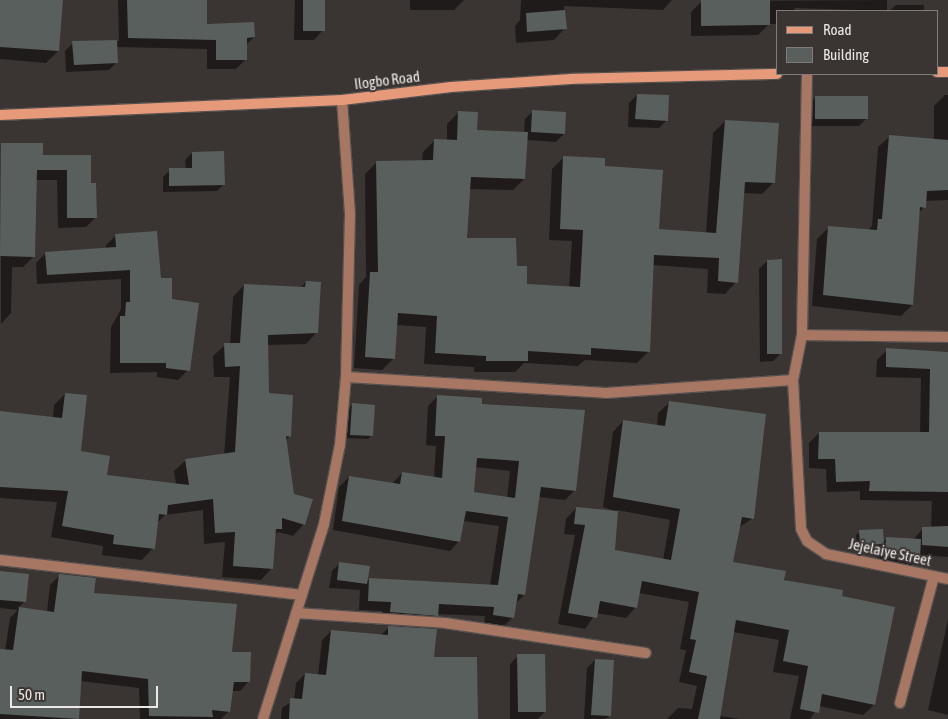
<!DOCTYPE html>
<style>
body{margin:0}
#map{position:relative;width:948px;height:719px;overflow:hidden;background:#3a3432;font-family:"Asap Condensed",sans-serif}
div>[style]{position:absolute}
.shadow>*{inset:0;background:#0007}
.building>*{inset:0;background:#595f5d}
.roads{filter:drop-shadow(1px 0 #56514f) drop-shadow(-1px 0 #56514f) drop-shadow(0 1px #56514f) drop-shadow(0 -1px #56514f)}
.minor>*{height:10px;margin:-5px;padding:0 5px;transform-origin:5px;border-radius:5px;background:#a77763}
.secondary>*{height:10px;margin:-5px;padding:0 5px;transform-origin:5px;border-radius:5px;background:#e79a7a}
span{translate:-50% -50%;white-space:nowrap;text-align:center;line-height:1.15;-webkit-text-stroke:4px #3a3432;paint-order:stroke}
.street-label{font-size:15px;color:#ebe8e6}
.legend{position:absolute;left:776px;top:10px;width:162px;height:65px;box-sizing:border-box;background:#3a3432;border:1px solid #817c7a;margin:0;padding:6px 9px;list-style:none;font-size:15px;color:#ebe8e6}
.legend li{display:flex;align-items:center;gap:10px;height:25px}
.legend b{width:25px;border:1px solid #817c7a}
.scale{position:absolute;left:10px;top:686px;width:148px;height:22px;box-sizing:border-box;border:2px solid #ebe8e6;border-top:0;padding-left:6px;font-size:15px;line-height:18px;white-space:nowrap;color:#ebe8e6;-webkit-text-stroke:4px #3a3432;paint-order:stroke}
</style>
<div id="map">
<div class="shadow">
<i style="clip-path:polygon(0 0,61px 0,58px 51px,46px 63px,0 59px)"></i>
<i style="clip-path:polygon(118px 0,205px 0,206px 26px,254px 37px,246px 45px,246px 59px,236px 69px,207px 69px,207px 49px,116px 47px,117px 62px,109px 70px,66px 72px,65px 51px,73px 43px,119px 41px)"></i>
<i style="clip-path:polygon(295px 0,324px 0,323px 30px,314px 40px,294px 40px)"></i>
<i style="clip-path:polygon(410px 0,464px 0,454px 10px,410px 10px)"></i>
<i style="clip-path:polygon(521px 0,672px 0,663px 10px,564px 6px,565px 28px,554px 40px,516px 43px,515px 26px,520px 20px)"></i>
<i style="clip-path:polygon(887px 0,887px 11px,795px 8px,794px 11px,777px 11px,777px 24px,769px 24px,758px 35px,691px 36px,691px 12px,702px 1px)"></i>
<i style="clip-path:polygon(896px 5px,924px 5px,924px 11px,889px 11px)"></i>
<i style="clip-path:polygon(637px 95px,667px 120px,659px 128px,628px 127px,629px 103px)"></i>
<i style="clip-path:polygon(945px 95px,948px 95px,948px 200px,925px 201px,924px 207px,918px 214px,912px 305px,901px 316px,812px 306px,817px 239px,828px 228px,868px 231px,872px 226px,878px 147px,889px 137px,934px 140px,934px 106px)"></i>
<i style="clip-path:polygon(816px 97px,867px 118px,859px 126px,808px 126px,808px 105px)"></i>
<i style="clip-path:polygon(533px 111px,564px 134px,556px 142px,526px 140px,524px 179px,513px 190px,469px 189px,466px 240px,515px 267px,526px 285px,569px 288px,572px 241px,549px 240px,552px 169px,564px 157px,603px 167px,658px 230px,706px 233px,713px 133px,725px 121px,774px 182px,762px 194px,743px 193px,736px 282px,725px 294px,707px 293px,708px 269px,653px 265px,649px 351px,637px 363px,585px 360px,578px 366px,524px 363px,515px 372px,474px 372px,474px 367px,424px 364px,426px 327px,396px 325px,394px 358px,382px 370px,354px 368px,359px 285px,366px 277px,365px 174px,376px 163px,422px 162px,423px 152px,434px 141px,447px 141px,447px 124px,459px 112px,476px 131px,524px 133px,525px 119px)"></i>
<i style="clip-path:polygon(1px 144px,42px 156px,90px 156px,90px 185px,96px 217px,86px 227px,58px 228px,57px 180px,36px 180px,33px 257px,23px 267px,12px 267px,11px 313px,1px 324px)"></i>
<i style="clip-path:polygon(192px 153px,224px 184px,217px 191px,163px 192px,163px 177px,170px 170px,186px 169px,185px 160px)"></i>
<i style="clip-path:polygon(116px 235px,170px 300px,188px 370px,178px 380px,157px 377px,157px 372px,110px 373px,111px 327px,121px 309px,121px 279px,37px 284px,36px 263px,46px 253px,106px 249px,106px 245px)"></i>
<i style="clip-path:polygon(767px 261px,781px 353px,773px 361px,760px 362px,759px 269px)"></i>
<i style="clip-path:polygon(306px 282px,317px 332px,306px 344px,267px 345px,268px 395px,290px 436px,286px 440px,293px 495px,304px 524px,293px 536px,278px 532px,275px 535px,272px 568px,261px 580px,222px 577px,225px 542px,204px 544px,203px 510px,165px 515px,156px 524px,153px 548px,142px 560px,102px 555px,103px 546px,51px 537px,57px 502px,0 498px,0 412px,53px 418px,54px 405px,65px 394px,79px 452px,105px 476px,176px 485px,174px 471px,186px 460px,224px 455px,230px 377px,214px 377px,213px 356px,225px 345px,230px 345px,233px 297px,244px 285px,300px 288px)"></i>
<i style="clip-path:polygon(887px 350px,948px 353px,948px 557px,919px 555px,911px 566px,877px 563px,878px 548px,857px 548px,856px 535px,860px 532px,883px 542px,886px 539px,913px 540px,923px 528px,931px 528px,932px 501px,860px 500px,860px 491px,827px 492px,826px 469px,809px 468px,809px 443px,819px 433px,920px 433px,921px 378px,876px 377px,877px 360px)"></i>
<i style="clip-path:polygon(evenodd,438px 396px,481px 405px,575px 490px,565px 500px,538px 497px,524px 595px,515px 604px,513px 617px,503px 627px,484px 624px,485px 616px,437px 614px,427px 625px,381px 622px,382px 611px,359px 610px,360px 590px,329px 588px,332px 571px,340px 563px,366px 583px,370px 579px,490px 586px,499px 526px,463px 521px,459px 541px,450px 551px,333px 530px,339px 487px,349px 477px,392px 484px,402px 473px,434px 478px,436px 446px,426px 445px,428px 406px,438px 396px,475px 467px,510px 471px,507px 498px,473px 493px,475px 467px)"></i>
<i style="clip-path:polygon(evenodd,669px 403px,753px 518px,738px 528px,732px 563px,840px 597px,893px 608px,874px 705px,863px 715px,819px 706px,810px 719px,790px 719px,799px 676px,773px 672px,779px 640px,733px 632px,720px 716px,741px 719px,667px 719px,678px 708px,692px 709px,697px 686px,679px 682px,686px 650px,680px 649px,689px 602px,639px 593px,636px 607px,626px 618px,596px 613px,585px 629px,558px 624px,575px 535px,564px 534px,566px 519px,576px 508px,617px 512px,603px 507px,613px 432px,623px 421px,657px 426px,658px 413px,669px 403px,617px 510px,670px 520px,663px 560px,613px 551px,617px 510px)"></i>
<i style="clip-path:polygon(352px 405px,372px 435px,368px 439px,347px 438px,348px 408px)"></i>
<i style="clip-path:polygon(0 572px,24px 602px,18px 608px,47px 612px,50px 585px,59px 576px,93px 594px,230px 653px,249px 681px,240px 691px,231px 691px,229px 711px,221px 719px,140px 719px,139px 688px,80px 681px,78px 719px,0 719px,0 650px,5px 651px,10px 618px,18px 610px,0 608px)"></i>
<i style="clip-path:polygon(948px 620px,948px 715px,928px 710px)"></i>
<i style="clip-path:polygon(389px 627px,433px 658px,475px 719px,281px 719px,282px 708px,294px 700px,296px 683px,305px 674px,318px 676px,322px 640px,331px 631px,380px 636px)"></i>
<i style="clip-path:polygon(518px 656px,545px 712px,537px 719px,510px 719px,510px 664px)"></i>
<i style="clip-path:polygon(595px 660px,609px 716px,606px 719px,584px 719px,587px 668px)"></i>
</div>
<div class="building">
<i style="clip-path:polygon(0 0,63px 0,59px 51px,0 47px)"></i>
<i style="clip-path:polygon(127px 0,207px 0,207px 24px,254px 22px,255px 37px,247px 38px,247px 60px,216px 60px,216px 40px,128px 38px)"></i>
<i style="clip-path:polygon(303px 0,325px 0,325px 31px,303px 31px)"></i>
<i style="clip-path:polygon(701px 0,770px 0,770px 25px,701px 26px)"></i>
<i style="clip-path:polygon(565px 10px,567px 29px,527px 32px,526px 13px)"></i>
<i style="clip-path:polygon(117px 40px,118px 63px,74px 65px,72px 41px)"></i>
<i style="clip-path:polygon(637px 94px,669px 95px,668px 121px,635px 119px)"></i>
<i style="clip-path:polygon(815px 96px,868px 96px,868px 119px,815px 119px)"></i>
<i style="clip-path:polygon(532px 110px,566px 112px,565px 134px,531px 132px)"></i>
<i style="clip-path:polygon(458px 111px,478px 112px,477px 130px,528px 132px,525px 179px,471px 177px,467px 238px,516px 238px,517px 266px,527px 266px,527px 284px,580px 287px,583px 230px,560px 229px,563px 156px,605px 158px,605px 166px,663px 170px,659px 229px,716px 233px,725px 120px,779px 123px,775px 183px,745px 182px,738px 283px,718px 281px,719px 258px,654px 255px,650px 352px,591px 348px,591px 355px,528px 351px,528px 361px,486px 361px,486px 356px,435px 353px,437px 316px,398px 313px,395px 359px,365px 357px,370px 272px,378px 272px,376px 161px,433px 160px,434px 139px,457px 140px)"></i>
<i style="clip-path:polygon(889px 135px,948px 140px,948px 190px,927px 191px,926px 208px,920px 207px,913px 305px,823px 295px,828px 226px,877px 230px,878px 219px,882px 219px)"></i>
<i style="clip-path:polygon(1px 143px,43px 143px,43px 155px,91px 155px,91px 183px,96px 183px,97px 218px,67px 218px,67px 170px,37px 170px,35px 257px,0 256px)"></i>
<i style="clip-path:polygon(224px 151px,225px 185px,169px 186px,169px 168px,192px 168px,192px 152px)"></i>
<i style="clip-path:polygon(157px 231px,161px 278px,172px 278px,172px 299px,199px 303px,190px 371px,166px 368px,166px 363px,120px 363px,120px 316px,125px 316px,126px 302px,130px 302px,130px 270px,47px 275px,45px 252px,116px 247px,115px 234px)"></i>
<i style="clip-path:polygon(782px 259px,782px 354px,767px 354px,767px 260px)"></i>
<i style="clip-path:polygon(306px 281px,321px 282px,318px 333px,268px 335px,269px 393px,293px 395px,291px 437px,286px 436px,294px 494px,313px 499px,305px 525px,282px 518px,282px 529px,276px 529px,273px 569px,233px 566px,235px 532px,215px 533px,213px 499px,168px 505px,167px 515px,159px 514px,155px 549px,113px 544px,114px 535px,62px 526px,68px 491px,0 487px,0 411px,62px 418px,65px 393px,87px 395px,81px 451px,110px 456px,107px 475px,189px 485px,185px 459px,235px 452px,240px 366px,225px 367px,224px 343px,240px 343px,244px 284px,305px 287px)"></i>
<i style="clip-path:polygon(886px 348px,948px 352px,948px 492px,869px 491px,870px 481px,836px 482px,835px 459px,818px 459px,819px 432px,929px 432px,930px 369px,886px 367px)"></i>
<i style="clip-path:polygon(evenodd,437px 395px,482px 398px,482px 404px,585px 410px,576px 491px,541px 487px,525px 595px,518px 594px,514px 618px,493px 615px,494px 607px,439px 604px,438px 616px,390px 612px,391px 602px,368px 601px,369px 578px,498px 585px,508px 517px,466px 511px,460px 542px,342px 521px,349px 476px,400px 484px,402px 472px,442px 478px,445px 436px,435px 436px,437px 395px,477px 458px,519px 461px,515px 498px,474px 492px,477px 458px)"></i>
<i style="clip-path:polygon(669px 401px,766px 414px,754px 519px,742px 517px,733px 562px,786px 571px,784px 580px,843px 590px,842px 596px,895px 607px,875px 705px,822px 694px,819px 713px,800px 709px,808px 666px,783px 661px,789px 630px,736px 620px,720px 719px,698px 719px,707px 676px,689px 672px,696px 640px,690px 639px,699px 592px,642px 581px,637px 608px,600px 601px,597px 618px,568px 613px,585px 525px,574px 524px,576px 507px,618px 511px,615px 550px,671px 560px,680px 509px,613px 497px,623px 420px,665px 426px)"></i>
<i style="clip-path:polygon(352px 403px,375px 405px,373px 436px,350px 435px)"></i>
<i style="clip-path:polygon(948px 526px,948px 547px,922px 545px,922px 527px)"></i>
<i style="clip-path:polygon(883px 529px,884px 544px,860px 545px,859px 530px)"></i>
<i style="clip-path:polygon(886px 537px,921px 539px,920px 558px,885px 556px)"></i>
<i style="clip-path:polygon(339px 562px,370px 566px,367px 584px,337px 580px)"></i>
<i style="clip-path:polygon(0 571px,29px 574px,26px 602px,0 600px)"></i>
<i style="clip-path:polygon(59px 574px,96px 578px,94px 593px,237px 604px,232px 652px,251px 652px,250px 682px,234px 682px,230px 712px,212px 710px,213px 717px,149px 716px,148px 679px,82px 671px,79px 719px,0 714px,0 649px,13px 650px,19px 607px,54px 612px)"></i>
<i style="clip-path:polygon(388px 626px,437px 629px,434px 657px,477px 657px,478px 719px,289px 719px,290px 698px,302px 699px,305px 673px,326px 675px,331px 630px,388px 635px)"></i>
<i style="clip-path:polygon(517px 654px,545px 654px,546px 712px,518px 712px)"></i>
<i style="clip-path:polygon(595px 659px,614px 660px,611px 716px,591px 715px)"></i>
</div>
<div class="roads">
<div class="minor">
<i style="left:807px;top:74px;width:261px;rotate:91.1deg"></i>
<i style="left:802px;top:335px;width:46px;rotate:101.3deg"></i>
<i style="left:793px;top:380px;width:149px;rotate:86.9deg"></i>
<i style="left:801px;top:529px;width:13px;rotate:63deg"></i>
<i style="left:807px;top:541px;width:23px;rotate:34deg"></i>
<i style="left:826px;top:554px;width:125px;rotate:11.6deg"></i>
<i style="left:802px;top:335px;width:146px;rotate:0.8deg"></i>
<i style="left:346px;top:377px;width:260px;rotate:3.5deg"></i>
<i style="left:606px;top:393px;width:187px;rotate:-4deg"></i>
<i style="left:0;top:560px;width:304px;rotate:6.6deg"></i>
<i style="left:296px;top:613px;width:149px;rotate:3.8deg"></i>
<i style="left:445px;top:623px;width:203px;rotate:8.5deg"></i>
<i style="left:900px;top:703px;width:131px;rotate:-75deg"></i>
<i style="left:263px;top:719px;width:204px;rotate:-72.6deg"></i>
<i style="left:324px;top:524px;width:81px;rotate:-78.6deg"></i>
<i style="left:340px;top:445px;width:68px;rotate:-85deg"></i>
<i style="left:346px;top:377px;width:163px;rotate:-88.6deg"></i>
<i style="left:350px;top:214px;width:114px;rotate:-94deg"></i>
</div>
<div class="secondary">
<i style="left:937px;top:72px;width:11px"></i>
<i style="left:0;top:115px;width:342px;rotate:-2.5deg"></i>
<i style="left:342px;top:100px;width:110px;rotate:-6.8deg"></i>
<i style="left:451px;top:87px;width:120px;rotate:-3.8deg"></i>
<i style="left:571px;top:79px;width:206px;rotate:-1.4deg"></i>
</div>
</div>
<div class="street-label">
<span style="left:387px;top:80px;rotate:-7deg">Ilogbo Road</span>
<span style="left:890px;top:552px;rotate:12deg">Jejelaiye Street</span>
</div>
<ul class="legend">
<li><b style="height:6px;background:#e79a7a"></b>Road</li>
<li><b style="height:14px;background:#595f5d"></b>Building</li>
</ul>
<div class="scale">50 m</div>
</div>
